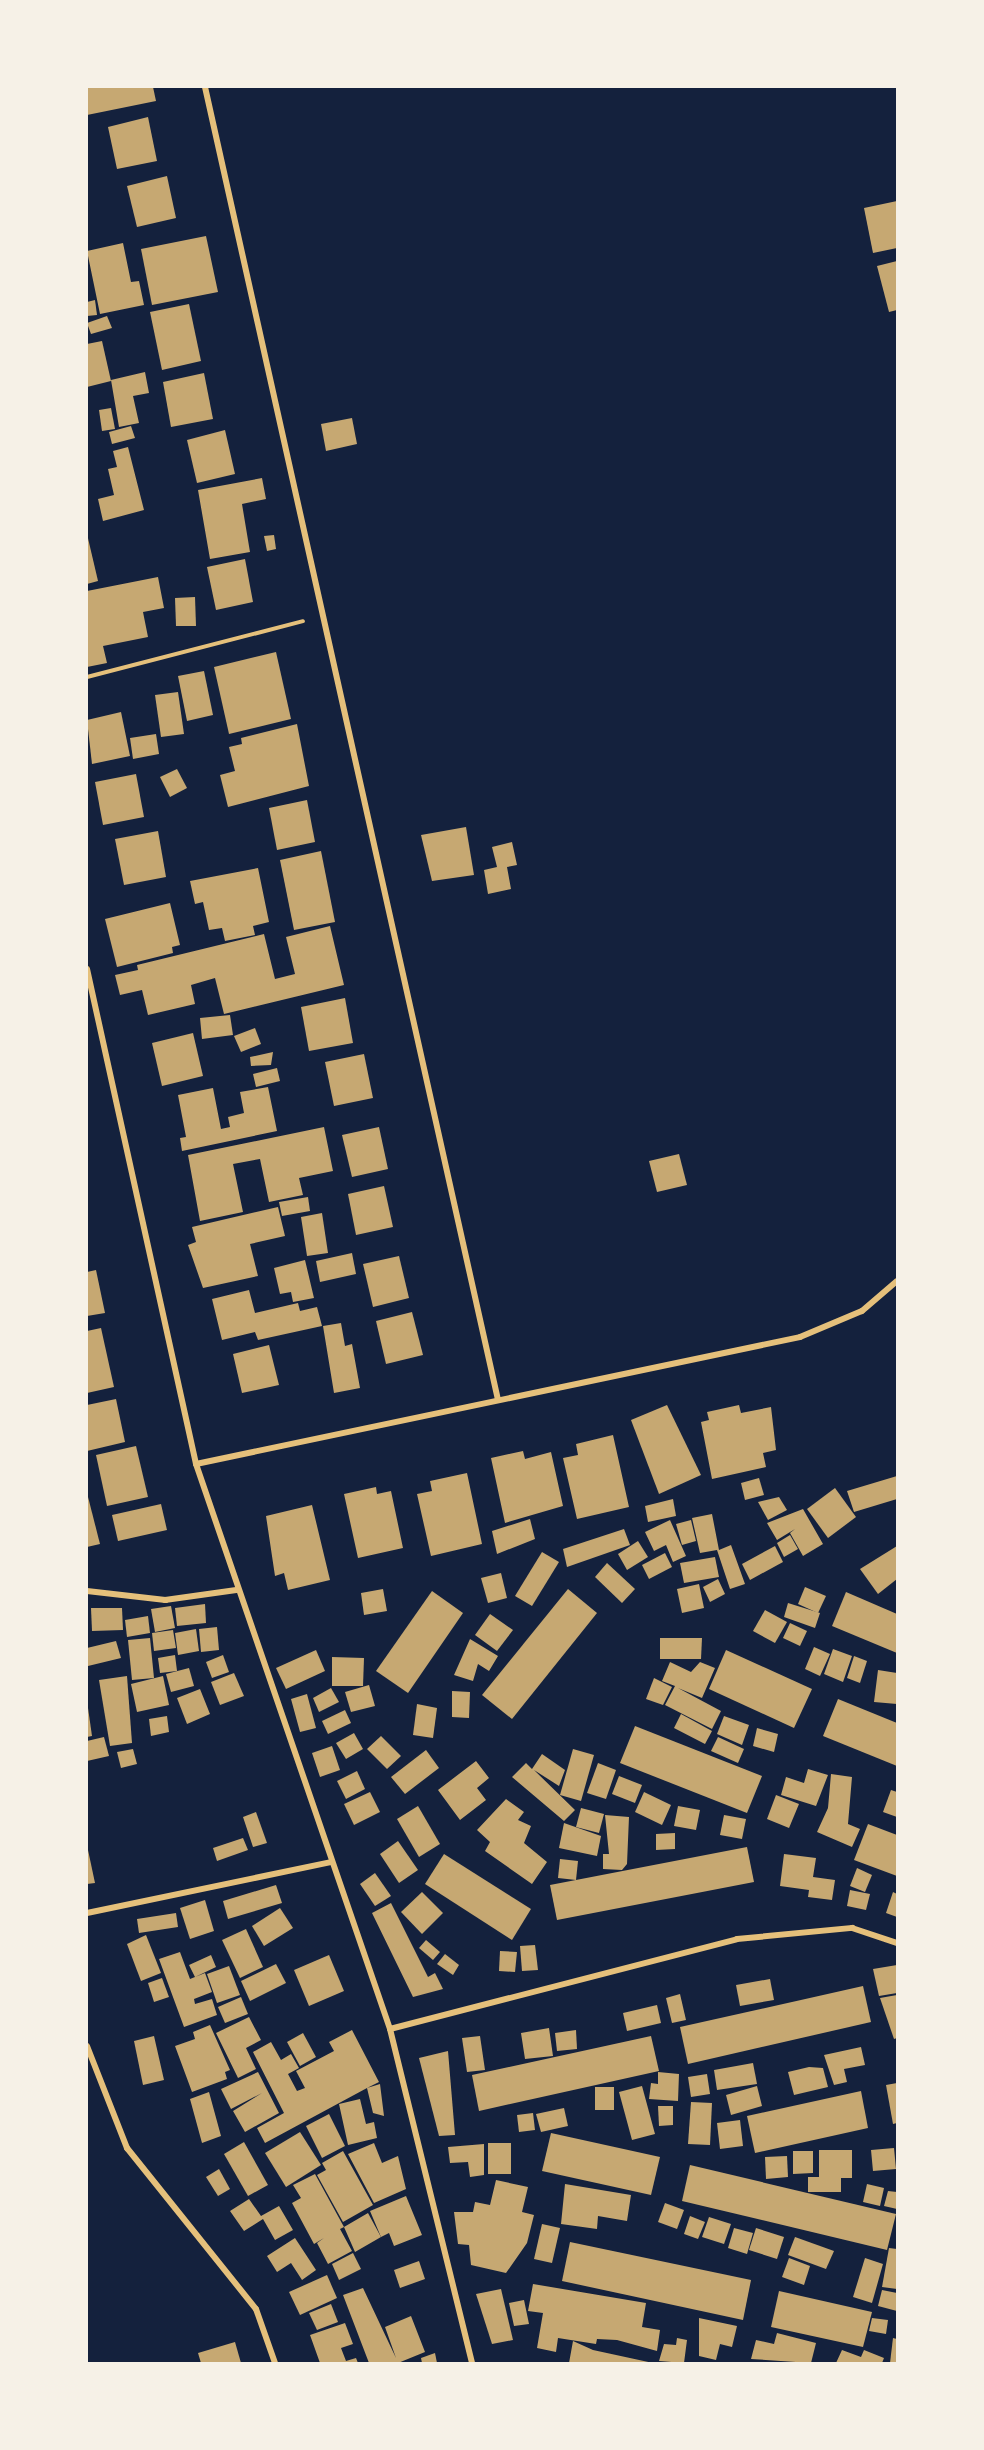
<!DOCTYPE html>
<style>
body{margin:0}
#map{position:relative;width:984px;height:2450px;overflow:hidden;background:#14213d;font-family:"DM Sans",sans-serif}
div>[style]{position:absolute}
.building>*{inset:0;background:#c6a872}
.path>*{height:4px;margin:-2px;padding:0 2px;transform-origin:2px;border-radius:2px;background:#e5c07b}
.minor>*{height:6px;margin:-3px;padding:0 3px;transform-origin:3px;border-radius:3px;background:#e5c07b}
span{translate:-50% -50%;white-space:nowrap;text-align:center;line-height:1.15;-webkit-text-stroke:4.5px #f6f1e7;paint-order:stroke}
.frame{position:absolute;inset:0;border:88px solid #f6f1e7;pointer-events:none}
</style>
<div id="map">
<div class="building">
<i style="clip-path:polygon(87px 87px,153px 87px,156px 101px,87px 115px)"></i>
<i style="clip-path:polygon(148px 117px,157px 161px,117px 169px,108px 127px)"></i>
<i style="clip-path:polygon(167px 176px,176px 218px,137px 227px,127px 186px)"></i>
<i style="clip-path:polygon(897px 201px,897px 248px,873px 253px,864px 208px)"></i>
<i style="clip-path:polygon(206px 236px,218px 292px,152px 305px,141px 249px)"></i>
<i style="clip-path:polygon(123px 243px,131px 282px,139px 281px,144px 305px,100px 314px,87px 251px)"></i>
<i style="clip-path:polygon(897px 261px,897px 310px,889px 312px,877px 266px)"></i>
<i style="clip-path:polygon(95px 300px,97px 315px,87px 316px,87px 302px)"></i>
<i style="clip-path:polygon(189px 304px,201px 361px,162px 370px,150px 312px)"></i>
<i style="clip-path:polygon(107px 316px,112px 328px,91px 334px,87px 323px)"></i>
<i style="clip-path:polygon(102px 341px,111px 381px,87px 387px,87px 344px)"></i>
<i style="clip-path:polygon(145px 372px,149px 393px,133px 396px,139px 423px,119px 427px,111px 380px)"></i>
<i style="clip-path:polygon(204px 373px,213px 419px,171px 427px,163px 382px)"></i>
<i style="clip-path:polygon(111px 408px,115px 429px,102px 431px,99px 410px)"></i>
<i style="clip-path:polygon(352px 418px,357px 444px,326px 451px,321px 424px)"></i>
<i style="clip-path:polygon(131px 426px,135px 438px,112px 444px,109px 432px)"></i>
<i style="clip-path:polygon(225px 430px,235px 474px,197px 483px,187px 440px)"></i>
<i style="clip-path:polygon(128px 447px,144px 510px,103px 521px,98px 499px,114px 495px,108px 469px,117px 467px,113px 451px)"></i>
<i style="clip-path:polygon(262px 478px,266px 499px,242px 504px,250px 552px,210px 559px,198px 490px)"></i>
<i style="clip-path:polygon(87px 534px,98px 581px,87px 584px)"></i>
<i style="clip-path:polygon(274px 535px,276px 549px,267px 551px,264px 536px)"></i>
<i style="clip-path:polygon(245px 559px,253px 602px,216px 610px,207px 567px)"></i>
<i style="clip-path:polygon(158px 577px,164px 608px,143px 612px,148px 637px,103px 646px,107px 663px,87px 667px,87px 591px)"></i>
<i style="clip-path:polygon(195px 597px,196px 626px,176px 626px,175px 598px)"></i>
<i style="clip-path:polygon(276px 652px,291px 719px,229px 734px,214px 667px)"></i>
<i style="clip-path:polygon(204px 671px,213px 715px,187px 721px,178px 676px)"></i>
<i style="clip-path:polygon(178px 692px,184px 734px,161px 737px,155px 695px)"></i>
<i style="clip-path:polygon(121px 712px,130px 756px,92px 764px,87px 720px)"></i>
<i style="clip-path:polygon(297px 724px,309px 786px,228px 807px,220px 775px,235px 771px,229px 747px,242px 744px,241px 738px)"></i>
<i style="clip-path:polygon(156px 734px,159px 754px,133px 759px,130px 738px)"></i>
<i style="clip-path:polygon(177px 769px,187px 788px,170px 797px,160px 777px)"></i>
<i style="clip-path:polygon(136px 774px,144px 817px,103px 825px,95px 782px)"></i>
<i style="clip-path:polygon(307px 800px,315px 842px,277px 850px,269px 808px)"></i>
<i style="clip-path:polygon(466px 827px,474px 875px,432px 881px,421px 835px)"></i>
<i style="clip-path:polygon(158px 831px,166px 877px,124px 885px,115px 839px)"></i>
<i style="clip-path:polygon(512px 842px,517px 865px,507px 867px,511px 889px,488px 894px,484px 870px,497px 867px,492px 847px)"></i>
<i style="clip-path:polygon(321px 851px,335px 922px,294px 930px,280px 860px)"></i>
<i style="clip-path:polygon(258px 868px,269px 922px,253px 926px,255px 935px,225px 941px,222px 928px,209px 930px,203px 902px,195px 904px,190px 881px)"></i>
<i style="clip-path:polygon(170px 903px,180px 945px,172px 947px,173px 953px,117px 967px,105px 919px)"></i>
<i style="clip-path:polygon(330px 926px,344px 985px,224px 1014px,215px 978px,191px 985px,195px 1004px,148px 1015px,142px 990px,120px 995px,115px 975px,138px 970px,137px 965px,264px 934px,275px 979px,295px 974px,286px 937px)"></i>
<i style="clip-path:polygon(345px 998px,353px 1043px,309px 1051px,301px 1007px)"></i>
<i style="clip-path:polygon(230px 1015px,233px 1035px,202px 1039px,200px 1018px)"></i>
<i style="clip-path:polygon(255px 1028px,261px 1044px,241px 1052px,234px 1036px)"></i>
<i style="clip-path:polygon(193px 1033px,203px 1076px,162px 1086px,152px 1043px)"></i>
<i style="clip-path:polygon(273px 1052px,271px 1065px,251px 1066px,250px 1057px)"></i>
<i style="clip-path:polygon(364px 1054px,373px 1098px,334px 1106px,325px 1062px)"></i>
<i style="clip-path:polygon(277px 1068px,280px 1081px,256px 1087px,253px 1074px)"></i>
<i style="clip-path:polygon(268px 1087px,277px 1131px,182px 1151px,180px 1138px,186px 1137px,178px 1095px,213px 1088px,221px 1129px,230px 1127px,228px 1117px,244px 1113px,240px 1092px)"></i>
<i style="clip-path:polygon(324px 1127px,333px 1171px,299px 1178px,303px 1195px,269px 1202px,260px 1159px,233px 1164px,243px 1212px,200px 1221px,188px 1155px)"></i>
<i style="clip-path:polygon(379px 1127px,388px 1169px,352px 1177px,342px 1135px)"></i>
<i style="clip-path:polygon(679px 1154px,687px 1185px,657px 1192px,649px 1161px)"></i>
<i style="clip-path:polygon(384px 1186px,393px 1227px,356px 1235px,348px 1194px)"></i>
<i style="clip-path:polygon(308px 1197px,310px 1211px,282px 1216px,279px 1202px)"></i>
<i style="clip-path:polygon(278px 1207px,285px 1236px,250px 1244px,258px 1276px,203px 1288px,188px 1245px,196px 1242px,192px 1227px)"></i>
<i style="clip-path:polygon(322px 1213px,328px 1253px,307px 1256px,301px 1217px)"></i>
<i style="clip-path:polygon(352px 1253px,356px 1274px,320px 1282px,316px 1261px)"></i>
<i style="clip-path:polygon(399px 1256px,409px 1298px,373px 1307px,363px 1264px)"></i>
<i style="clip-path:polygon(305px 1260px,314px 1298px,293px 1302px,291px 1292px,280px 1294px,274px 1268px)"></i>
<i style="clip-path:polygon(96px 1270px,105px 1313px,87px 1316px,87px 1272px)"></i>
<i style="clip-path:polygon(249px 1290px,255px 1313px,298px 1303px,300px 1311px,317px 1307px,322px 1326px,258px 1340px,255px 1332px,222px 1340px,212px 1299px)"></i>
<i style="clip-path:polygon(412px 1312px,423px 1355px,386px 1364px,376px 1321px)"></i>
<i style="clip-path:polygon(341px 1323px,345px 1346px,352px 1344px,360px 1388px,334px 1393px,323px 1326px)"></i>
<i style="clip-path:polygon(101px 1328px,114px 1387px,87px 1393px,87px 1331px)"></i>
<i style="clip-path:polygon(269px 1345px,279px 1385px,242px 1393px,233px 1354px)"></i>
<i style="clip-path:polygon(116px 1399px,125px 1442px,87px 1451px,87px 1405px)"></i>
<i style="clip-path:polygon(667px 1405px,701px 1475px,659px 1494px,631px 1420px)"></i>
<i style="clip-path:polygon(739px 1405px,741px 1413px,771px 1407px,776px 1450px,763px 1453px,766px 1467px,712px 1479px,701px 1422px,709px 1420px,707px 1412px)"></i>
<i style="clip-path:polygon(613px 1435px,629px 1507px,577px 1519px,563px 1458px,578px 1455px,576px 1444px)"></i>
<i style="clip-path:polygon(136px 1446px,148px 1497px,107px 1506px,96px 1455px)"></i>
<i style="clip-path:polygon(523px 1451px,525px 1459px,551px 1452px,563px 1506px,505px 1523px,491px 1458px)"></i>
<i style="clip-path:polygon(467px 1473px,482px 1544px,431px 1556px,417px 1494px,432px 1491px,430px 1481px)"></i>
<i style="clip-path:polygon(897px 1476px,897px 1499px,854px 1512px,847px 1491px)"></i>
<i style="clip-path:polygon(759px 1478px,764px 1495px,745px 1500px,741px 1483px)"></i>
<i style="clip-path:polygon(376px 1487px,377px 1494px,391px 1491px,403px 1548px,358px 1558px,344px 1494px)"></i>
<i style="clip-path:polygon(835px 1488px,856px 1517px,828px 1538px,807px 1509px)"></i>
<i style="clip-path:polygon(87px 1493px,100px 1544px,87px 1547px)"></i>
<i style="clip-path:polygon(779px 1497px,787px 1510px,768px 1520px,758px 1502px)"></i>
<i style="clip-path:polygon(673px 1499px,676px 1516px,648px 1522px,645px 1506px)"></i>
<i style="clip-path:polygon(161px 1504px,167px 1530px,118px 1541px,112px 1515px)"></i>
<i style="clip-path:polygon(312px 1505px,330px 1580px,288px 1590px,284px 1573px,275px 1576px,266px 1516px)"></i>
<i style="clip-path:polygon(803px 1509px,823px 1544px,803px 1556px,790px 1533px,795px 1529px,777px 1540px,767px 1523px)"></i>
<i style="clip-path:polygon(712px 1514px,719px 1550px,731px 1545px,745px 1584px,730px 1589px,717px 1550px,700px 1553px,692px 1518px)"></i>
<i style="clip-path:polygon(530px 1519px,535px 1539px,497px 1554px,492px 1531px)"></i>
<i style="clip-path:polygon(670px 1520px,686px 1556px,673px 1562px,666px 1545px,654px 1551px,645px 1532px)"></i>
<i style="clip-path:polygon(691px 1520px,696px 1541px,682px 1545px,676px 1524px)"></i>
<i style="clip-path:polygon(624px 1529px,630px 1545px,567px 1567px,563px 1549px)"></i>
<i style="clip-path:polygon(790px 1535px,798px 1549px,784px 1557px,777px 1543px)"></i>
<i style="clip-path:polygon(638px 1541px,648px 1557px,627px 1570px,618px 1554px)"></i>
<i style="clip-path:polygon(775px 1546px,783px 1562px,750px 1580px,742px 1564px)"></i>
<i style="clip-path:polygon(897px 1546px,897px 1579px,878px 1594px,860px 1569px)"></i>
<i style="clip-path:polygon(542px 1552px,559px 1562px,532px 1606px,515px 1596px)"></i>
<i style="clip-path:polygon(665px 1553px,672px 1567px,649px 1579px,642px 1565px)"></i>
<i style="clip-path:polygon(715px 1557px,719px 1577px,684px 1583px,680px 1563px)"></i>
<i style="clip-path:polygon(607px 1563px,635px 1589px,622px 1603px,595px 1577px)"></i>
<i style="clip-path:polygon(501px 1573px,507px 1598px,488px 1603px,481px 1578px)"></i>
<i style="clip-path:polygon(718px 1579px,725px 1594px,710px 1602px,703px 1587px)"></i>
<i style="clip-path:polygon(699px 1584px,704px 1608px,682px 1613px,677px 1589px)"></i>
<i style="clip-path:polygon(805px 1587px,826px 1596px,818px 1613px,798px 1604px)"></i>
<i style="clip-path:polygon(383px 1589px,387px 1611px,364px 1615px,361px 1593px)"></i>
<i style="clip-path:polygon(568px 1589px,597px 1613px,512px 1719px,482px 1695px)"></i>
<i style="clip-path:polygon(432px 1591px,463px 1613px,408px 1693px,376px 1671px)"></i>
<i style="clip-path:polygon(846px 1592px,897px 1614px,897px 1653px,832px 1626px)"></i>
<i style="clip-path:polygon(788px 1603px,820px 1613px,815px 1628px,784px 1617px)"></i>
<i style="clip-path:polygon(205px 1604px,206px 1623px,177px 1626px,175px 1608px)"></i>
<i style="clip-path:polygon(171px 1606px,175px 1628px,155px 1632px,151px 1609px)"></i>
<i style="clip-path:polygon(91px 1608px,122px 1608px,123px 1630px,92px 1631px)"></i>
<i style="clip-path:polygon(765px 1610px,787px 1622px,775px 1643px,753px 1631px)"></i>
<i style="clip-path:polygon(490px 1614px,513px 1630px,497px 1651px,475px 1635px)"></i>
<i style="clip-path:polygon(148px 1616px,150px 1633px,127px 1637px,125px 1620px)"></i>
<i style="clip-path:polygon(790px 1623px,807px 1631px,800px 1646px,783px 1638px)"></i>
<i style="clip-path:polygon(217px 1627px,219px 1650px,201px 1652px,199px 1629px)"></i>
<i style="clip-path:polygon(196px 1629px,199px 1651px,178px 1655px,175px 1633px)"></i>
<i style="clip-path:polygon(173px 1630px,176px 1648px,154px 1651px,152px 1633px)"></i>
<i style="clip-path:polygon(150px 1638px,154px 1678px,132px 1680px,128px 1640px)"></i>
<i style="clip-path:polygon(660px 1638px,702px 1638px,701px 1659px,660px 1659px)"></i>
<i style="clip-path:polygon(470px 1639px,498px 1656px,489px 1671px,478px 1664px,473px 1681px,454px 1675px)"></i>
<i style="clip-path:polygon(116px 1641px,121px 1658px,88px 1666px,87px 1648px)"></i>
<i style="clip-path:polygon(814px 1647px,830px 1654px,820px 1676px,805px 1669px)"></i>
<i style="clip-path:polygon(833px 1649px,852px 1656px,843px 1682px,824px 1674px)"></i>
<i style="clip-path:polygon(316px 1650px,325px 1671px,286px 1689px,276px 1668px)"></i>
<i style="clip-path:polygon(726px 1650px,812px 1689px,794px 1728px,709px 1689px)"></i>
<i style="clip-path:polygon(175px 1655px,177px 1671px,160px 1673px,158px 1658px)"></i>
<i style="clip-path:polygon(223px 1655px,229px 1672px,212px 1678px,206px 1662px)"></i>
<i style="clip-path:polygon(854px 1656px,867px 1661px,860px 1683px,847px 1678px)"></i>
<i style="clip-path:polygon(332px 1657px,364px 1658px,363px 1686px,332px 1686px)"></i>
<i style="clip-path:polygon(670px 1662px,691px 1672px,700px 1662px,715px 1668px,702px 1698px,678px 1688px,721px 1711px,712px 1729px,665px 1705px,675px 1686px,662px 1681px)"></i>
<i style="clip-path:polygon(189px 1668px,194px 1686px,171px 1692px,166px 1674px)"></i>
<i style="clip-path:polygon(878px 1670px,897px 1673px,897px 1704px,874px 1702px)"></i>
<i style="clip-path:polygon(234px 1673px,244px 1696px,220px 1705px,211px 1682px)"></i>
<i style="clip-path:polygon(127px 1676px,132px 1743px,110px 1746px,99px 1680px)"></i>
<i style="clip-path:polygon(163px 1676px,169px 1705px,137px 1712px,131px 1684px)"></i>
<i style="clip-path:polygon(654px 1678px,672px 1687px,663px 1705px,646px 1699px)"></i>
<i style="clip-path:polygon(369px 1685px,375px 1706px,351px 1712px,345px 1692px)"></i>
<i style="clip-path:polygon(331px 1688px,339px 1702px,319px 1712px,313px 1698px)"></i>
<i style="clip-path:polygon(200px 1689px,210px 1714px,187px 1724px,177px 1698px)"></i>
<i style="clip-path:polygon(452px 1691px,470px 1692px,469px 1718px,452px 1717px)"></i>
<i style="clip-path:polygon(307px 1694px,316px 1728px,300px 1732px,291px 1699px)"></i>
<i style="clip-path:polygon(838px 1699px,897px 1723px,897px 1766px,823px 1736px)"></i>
<i style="clip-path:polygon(87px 1701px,92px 1736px,87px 1737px)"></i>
<i style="clip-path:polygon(417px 1704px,437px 1708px,433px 1738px,413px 1735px)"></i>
<i style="clip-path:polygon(345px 1710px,351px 1723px,328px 1734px,322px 1721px)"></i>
<i style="clip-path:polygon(681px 1714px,712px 1731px,705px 1744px,674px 1728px)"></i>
<i style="clip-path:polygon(167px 1716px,169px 1732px,151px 1736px,149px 1719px)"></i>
<i style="clip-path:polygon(724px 1716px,749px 1725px,742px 1745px,717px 1734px)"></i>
<i style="clip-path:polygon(635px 1726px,762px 1776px,747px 1813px,620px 1763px)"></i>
<i style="clip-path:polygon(757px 1728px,778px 1734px,774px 1752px,753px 1746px)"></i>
<i style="clip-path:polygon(354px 1733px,363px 1749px,346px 1759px,336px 1743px)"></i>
<i style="clip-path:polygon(381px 1736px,401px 1756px,387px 1769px,367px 1749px)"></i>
<i style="clip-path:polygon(104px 1737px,109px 1756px,87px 1761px,87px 1741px)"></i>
<i style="clip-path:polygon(718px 1737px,744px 1749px,738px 1763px,711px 1751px)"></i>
<i style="clip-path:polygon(332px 1746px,340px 1770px,320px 1777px,312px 1753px)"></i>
<i style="clip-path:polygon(133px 1749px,137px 1764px,121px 1768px,117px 1752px)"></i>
<i style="clip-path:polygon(573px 1749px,594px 1755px,581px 1801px,560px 1795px)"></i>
<i style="clip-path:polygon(426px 1750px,439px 1768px,405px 1794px,391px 1777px)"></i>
<i style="clip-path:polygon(542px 1754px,565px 1770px,559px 1786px,534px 1770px,575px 1810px,564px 1821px,512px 1777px,526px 1763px,532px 1769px)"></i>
<i style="clip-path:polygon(476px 1761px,489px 1778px,477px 1788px,486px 1800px,460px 1820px,438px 1790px)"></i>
<i style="clip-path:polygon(598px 1763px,616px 1770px,606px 1799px,587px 1793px)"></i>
<i style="clip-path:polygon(808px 1769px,828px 1775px,816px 1806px,781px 1795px,786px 1777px,804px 1783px)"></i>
<i style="clip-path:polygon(357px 1771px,365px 1789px,346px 1799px,337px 1781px)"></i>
<i style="clip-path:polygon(831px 1774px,852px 1777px,848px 1824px,860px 1829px,852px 1847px,817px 1832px,828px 1808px)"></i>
<i style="clip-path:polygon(619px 1776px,642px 1785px,635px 1803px,612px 1794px)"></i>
<i style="clip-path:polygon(891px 1790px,897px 1792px,897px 1817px,883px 1812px)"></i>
<i style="clip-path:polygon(370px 1792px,380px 1812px,354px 1825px,344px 1804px)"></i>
<i style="clip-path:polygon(644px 1792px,671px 1805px,662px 1825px,635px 1812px)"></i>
<i style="clip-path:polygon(776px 1795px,799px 1804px,789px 1828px,767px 1819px)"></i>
<i style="clip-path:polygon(506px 1799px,524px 1812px,518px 1820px,531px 1826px,524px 1843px,547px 1862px,532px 1884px,485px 1851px,490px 1842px,477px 1830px)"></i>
<i style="clip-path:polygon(418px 1806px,440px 1844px,419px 1857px,397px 1819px)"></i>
<i style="clip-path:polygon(678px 1806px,700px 1810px,696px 1830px,674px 1826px)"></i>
<i style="clip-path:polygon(581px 1808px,604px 1814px,599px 1833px,576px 1827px)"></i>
<i style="clip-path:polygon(256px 1812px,267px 1843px,253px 1847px,243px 1817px)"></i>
<i style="clip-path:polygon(605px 1815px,629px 1817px,627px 1864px,622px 1870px,603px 1869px,603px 1854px,609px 1854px)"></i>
<i style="clip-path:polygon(724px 1815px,746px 1819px,742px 1839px,720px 1835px)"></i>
<i style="clip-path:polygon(564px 1823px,601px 1836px,597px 1856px,559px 1848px)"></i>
<i style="clip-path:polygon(868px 1824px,897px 1835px,897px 1876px,854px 1860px)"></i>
<i style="clip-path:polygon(675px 1833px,675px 1849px,656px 1850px,656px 1834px)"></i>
<i style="clip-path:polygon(243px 1838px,248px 1850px,217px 1861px,213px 1848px)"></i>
<i style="clip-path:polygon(398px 1841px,418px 1870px,399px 1883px,380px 1854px)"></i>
<i style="clip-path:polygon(747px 1847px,754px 1882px,557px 1920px,550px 1885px)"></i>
<i style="clip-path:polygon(88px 1850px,95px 1883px,87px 1884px,87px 1851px)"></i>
<i style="clip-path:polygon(444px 1854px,531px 1909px,512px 1940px,425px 1884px)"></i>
<i style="clip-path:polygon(784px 1854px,816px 1858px,813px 1877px,835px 1880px,832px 1900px,808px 1897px,809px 1890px,780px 1886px)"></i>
<i style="clip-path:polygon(560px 1859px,578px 1861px,576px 1880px,558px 1878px)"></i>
<i style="clip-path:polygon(857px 1868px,872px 1875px,865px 1892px,850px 1886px)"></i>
<i style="clip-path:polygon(375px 1873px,391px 1896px,375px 1906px,360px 1884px)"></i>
<i style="clip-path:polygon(276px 1885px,282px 1903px,228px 1919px,223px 1901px)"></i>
<i style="clip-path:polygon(850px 1890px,870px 1894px,866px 1910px,847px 1906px)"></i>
<i style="clip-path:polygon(422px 1892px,443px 1913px,422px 1934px,401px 1912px)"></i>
<i style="clip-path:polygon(893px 1892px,897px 1894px,897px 1917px,886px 1913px)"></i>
<i style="clip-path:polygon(205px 1900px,214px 1931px,190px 1939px,180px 1908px)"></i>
<i style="clip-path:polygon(391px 1903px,428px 1977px,435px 1973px,443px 1989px,413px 1997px,372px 1913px)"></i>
<i style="clip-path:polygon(280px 1908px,293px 1928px,264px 1946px,252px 1926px)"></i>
<i style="clip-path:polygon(176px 1913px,178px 1927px,139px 1933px,137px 1919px)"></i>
<i style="clip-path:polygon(246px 1929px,263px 1967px,240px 1978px,222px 1940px)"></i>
<i style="clip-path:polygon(146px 1935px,161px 1973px,141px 1981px,127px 1944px)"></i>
<i style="clip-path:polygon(426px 1940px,440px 1952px,433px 1960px,419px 1948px)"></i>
<i style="clip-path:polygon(535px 1945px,538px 1970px,522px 1971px,520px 1946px)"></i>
<i style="clip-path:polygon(500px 1951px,517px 1952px,515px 1972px,499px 1971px)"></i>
<i style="clip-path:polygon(180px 1952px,190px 1979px,195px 1977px,189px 1965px,211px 1955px,216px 1967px,195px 1977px,205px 1973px,212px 1992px,194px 1999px,195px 2004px,212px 1999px,217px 2015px,184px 2027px,159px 1959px)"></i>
<i style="clip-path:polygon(445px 1954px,459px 1965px,453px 1975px,437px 1964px)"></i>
<i style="clip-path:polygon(329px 1955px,344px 1991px,309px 2006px,294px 1970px)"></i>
<i style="clip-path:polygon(276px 1964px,286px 1983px,250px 2001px,241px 1981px)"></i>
<i style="clip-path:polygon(897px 1965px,897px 1993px,879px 1996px,873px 1969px)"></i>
<i style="clip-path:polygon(229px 1966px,240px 1995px,217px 2003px,207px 1974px)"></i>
<i style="clip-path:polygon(162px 1978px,169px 1997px,154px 2002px,148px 1983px)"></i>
<i style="clip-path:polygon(770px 1979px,774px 2000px,740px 2006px,736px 1985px)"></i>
<i style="clip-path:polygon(863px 1986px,871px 2022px,688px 2064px,680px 2027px)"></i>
<i style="clip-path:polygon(680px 1994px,686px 2020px,672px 2023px,666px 1998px)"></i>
<i style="clip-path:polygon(897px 1995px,897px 2038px,894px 2039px,880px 1998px)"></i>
<i style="clip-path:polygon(241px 1997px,248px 2014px,225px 2023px,218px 2007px)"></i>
<i style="clip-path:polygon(657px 2005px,661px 2023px,627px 2031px,623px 2013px)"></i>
<i style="clip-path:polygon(249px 2017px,261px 2040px,246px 2048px,256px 2069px,238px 2078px,216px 2033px)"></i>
<i style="clip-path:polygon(210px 2025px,230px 2070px,225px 2072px,227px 2079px,192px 2092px,175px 2046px,195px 2039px,193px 2032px)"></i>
<i style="clip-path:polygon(549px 2028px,553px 2056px,525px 2059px,521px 2033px)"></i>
<i style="clip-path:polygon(352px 2030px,379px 2082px,367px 2088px,380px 2084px,384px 2116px,373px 2113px,367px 2088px,265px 2143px,257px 2128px,284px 2113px,253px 2052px,271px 2042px,281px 2060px,291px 2054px,299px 2068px,288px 2074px,297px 2091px,305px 2088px,296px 2071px,334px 2051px,329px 2042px)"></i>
<i style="clip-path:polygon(576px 2030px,577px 2049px,557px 2051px,555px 2033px)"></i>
<i style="clip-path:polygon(303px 2033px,316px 2057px,300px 2066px,287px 2042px)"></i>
<i style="clip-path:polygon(154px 2036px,164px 2080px,143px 2085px,134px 2041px)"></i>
<i style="clip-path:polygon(480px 2036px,485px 2070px,467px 2072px,462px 2038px)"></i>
<i style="clip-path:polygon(651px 2036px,659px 2071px,479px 2111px,472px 2075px)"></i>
<i style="clip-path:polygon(861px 2047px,865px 2065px,844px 2069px,847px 2082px,834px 2085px,824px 2055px)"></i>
<i style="clip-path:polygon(448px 2051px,455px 2135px,439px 2136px,419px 2058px)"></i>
<i style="clip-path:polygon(753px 2063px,757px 2084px,717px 2090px,714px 2070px)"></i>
<i style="clip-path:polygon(809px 2067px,823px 2068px,828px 2087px,794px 2095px,788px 2072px)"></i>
<i style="clip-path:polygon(258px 2072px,279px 2113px,245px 2132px,233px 2111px,262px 2093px,231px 2109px,221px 2089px)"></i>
<i style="clip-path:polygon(658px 2072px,679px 2074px,678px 2101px,649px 2099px,651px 2083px,658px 2084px)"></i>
<i style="clip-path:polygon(707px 2074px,710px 2094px,691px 2097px,688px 2077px)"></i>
<i style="clip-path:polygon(897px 2083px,897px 2123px,893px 2124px,886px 2085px)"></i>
<i style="clip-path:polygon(642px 2086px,655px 2134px,632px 2140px,619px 2092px)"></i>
<i style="clip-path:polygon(757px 2086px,762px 2106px,731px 2115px,726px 2095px)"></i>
<i style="clip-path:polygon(595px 2087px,614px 2087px,614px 2110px,595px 2110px)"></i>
<i style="clip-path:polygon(861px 2091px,868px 2128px,755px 2153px,747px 2116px)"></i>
<i style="clip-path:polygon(209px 2092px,221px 2136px,202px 2143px,190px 2099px)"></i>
<i style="clip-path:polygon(360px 2099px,366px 2124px,374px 2122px,377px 2138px,348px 2145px,339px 2104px)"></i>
<i style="clip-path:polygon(691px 2102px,712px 2103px,710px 2145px,688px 2144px)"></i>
<i style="clip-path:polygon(658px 2106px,673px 2106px,673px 2125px,659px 2126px)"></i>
<i style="clip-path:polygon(564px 2108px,568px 2126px,541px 2132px,536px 2114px)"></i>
<i style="clip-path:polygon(533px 2113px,535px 2130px,519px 2132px,517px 2115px)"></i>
<i style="clip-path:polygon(329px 2114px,345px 2146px,322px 2158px,306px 2126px)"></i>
<i style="clip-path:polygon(740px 2120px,743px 2146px,720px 2149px,717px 2123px)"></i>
<i style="clip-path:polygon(300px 2132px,321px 2165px,286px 2187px,265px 2153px)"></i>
<i style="clip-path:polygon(551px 2133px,660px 2157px,651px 2195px,542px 2171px)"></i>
<i style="clip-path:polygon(244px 2142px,268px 2185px,248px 2196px,224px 2154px)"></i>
<i style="clip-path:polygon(374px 2143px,382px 2163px,398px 2156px,406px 2189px,374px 2203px,348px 2154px)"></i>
<i style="clip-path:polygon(488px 2143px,511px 2143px,511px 2174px,488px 2174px)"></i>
<i style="clip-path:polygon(484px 2144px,484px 2175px,470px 2177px,468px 2162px,450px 2163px,448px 2147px)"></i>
<i style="clip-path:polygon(894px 2148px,896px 2169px,873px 2171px,871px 2150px)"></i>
<i style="clip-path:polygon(819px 2150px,852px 2150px,852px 2178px,841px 2178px,841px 2192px,808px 2192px,808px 2177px,819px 2177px)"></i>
<i style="clip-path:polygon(343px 2151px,373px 2205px,343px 2222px,317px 2175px,326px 2170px,322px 2163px)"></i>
<i style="clip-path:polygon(793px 2151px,813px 2151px,813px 2173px,793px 2174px)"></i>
<i style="clip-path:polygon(787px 2156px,788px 2177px,766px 2179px,765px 2157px)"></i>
<i style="clip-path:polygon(690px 2165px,896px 2214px,887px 2250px,682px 2201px)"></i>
<i style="clip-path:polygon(219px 2169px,230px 2189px,218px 2196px,206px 2177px)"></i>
<i style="clip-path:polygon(315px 2174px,344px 2227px,368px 2213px,381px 2237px,355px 2252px,344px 2227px,340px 2229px,352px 2251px,328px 2264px,317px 2243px,324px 2238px,314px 2244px,292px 2203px,301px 2198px,293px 2185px)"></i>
<i style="clip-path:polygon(496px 2180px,528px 2187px,522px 2212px,534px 2215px,527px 2243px,506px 2273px,471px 2265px,469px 2245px,458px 2244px,454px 2212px,473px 2212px,475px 2202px,490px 2205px)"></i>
<i style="clip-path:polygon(565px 2184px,631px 2195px,627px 2221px,598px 2216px,597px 2229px,561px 2224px)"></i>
<i style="clip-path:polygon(867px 2184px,884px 2188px,880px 2206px,863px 2202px)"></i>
<i style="clip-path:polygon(888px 2191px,897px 2192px,897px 2209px,884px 2206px)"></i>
<i style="clip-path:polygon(406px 2196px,422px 2235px,394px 2246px,389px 2233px,381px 2237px,370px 2211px)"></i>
<i style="clip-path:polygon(249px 2199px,261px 2216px,279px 2206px,293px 2230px,275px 2240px,263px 2219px,244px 2231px,230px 2211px)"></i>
<i style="clip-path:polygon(665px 2203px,684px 2210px,677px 2229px,658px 2222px)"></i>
<i style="clip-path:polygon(690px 2216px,705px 2222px,698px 2239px,684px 2234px)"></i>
<i style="clip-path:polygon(709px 2217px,731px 2224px,724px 2244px,702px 2237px)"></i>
<i style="clip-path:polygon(542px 2224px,560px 2228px,552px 2263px,534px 2259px)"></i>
<i style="clip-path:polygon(734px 2228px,753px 2233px,747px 2254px,728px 2248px)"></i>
<i style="clip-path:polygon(756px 2228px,784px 2237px,777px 2259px,749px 2250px)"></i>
<i style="clip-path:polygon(795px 2237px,834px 2251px,826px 2269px,788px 2255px)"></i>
<i style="clip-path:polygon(295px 2238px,316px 2270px,302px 2280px,291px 2263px,277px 2272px,267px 2256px)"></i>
<i style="clip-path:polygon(570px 2242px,751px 2280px,743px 2320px,562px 2281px)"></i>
<i style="clip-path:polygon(889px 2248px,897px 2249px,897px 2289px,882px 2287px)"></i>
<i style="clip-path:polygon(353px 2253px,361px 2269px,339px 2280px,332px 2264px)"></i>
<i style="clip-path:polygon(789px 2258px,810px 2266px,804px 2285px,782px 2277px)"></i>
<i style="clip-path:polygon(865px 2258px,883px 2264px,872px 2303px,853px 2297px)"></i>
<i style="clip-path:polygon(419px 2261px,425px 2279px,400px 2288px,394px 2270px)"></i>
<i style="clip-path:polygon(327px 2275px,337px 2298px,300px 2315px,289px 2292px)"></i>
<i style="clip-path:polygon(533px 2284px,646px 2303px,642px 2327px,660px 2330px,657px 2351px,617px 2340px,597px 2339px,596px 2344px,558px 2338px,556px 2352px,537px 2348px,543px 2313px,528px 2311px)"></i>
<i style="clip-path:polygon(363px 2288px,396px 2358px,385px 2327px,411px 2316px,425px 2352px,398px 2363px,369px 2363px,343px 2295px)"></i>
<i style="clip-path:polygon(501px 2289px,513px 2340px,492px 2344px,476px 2294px)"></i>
<i style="clip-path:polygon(882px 2290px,897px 2293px,897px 2311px,878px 2306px)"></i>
<i style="clip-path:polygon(779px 2291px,872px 2312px,863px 2347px,771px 2327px)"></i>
<i style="clip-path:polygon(524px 2300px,529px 2324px,514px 2326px,509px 2303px)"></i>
<i style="clip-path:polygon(331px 2304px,338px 2322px,317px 2330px,309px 2313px)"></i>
<i style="clip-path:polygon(699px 2318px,737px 2326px,732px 2347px,720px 2344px,716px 2360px,699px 2356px)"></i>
<i style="clip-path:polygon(872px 2318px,888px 2320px,886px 2334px,869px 2331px)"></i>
<i style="clip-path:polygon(345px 2323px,353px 2344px,341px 2348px,346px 2361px,356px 2358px,358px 2363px,320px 2363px,310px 2335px)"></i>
<i style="clip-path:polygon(777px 2333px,816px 2343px,811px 2363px,751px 2359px,756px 2340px,774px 2344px)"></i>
<i style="clip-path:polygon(677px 2338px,687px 2340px,684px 2363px,659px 2361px,664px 2344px,676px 2345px)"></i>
<i style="clip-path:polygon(893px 2338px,897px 2339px,897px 2363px,890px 2363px)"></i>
<i style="clip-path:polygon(573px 2341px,593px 2350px,653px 2363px,569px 2363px)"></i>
<i style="clip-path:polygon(235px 2342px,241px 2363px,201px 2363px,198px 2353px)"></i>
<i style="clip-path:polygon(842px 2350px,861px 2357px,864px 2350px,884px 2358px,882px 2363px,836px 2363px)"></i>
<i style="clip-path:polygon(435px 2353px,437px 2363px,422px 2363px,421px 2358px)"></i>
</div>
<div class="path">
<i style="left:87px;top:677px;width:223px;rotate:-14.5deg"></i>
</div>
<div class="minor">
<i style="left:205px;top:87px;width:1345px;rotate:77.42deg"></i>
<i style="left:87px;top:969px;width:507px;rotate:77.58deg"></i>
<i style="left:196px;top:1464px;width:597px;rotate:71.05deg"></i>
<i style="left:390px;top:2029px;width:344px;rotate:76.2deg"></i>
<i style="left:196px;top:1464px;width:617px;rotate:-11.87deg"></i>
<i style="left:800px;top:1337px;width:67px;rotate:-22.8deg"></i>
<i style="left:862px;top:1311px;width:46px;rotate:-40.6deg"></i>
<i style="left:87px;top:1591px;width:79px;rotate:6.6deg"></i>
<i style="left:165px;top:1600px;width:72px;rotate:-8deg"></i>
<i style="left:87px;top:1913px;width:249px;rotate:-11.8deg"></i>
<i style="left:390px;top:2029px;width:358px;rotate:-14.5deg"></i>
<i style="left:737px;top:1939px;width:116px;rotate:-5.5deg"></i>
<i style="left:852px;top:1928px;width:47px;rotate:18.4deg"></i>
<i style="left:87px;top:2046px;width:110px;rotate:68.6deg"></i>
<i style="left:127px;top:2148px;width:206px;rotate:51.3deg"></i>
<i style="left:256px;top:2309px;width:57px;rotate:70.6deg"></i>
</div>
<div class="frame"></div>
</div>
